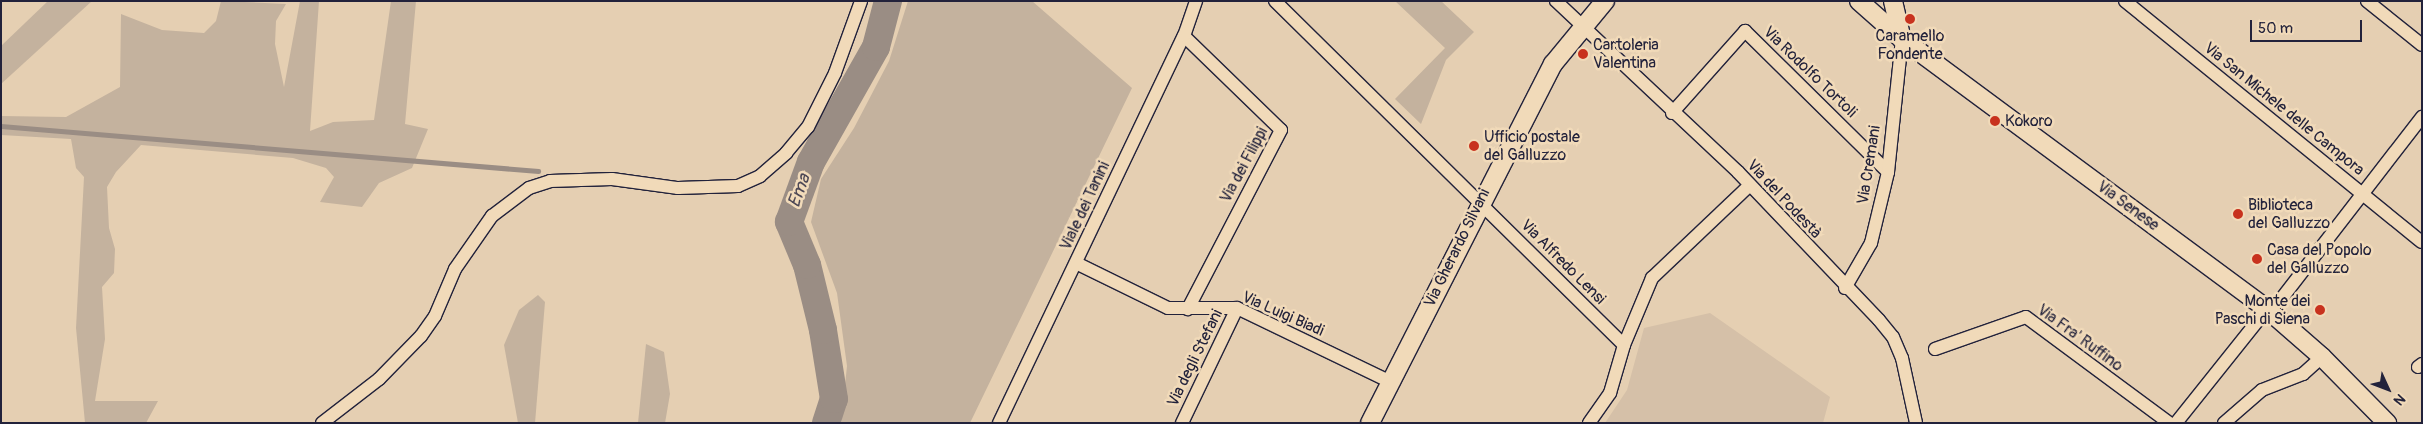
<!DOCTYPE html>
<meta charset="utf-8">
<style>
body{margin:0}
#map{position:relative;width:2423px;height:424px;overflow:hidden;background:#e5cfb2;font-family:Pangolin,sans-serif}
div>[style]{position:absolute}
.built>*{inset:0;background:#d5c0a8}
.green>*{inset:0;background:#c4b29e}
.stream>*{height:4.5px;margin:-2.25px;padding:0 2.25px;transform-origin:2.25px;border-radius:2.25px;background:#9a8d84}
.river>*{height:28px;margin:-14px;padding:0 14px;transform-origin:14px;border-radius:14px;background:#9a8d84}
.roads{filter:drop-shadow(1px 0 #22223b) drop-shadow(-1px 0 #22223b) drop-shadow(0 1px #22223b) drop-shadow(0 -1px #22223b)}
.minor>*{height:12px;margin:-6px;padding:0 6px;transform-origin:6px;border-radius:6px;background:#f1dab9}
.secondary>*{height:18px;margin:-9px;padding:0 9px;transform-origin:9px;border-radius:9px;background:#f1dab9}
.dots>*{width:14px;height:14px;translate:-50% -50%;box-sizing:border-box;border:2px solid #f1dab9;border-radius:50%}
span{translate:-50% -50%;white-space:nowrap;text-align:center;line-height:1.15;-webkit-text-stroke:5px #f1dab9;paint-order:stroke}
.poi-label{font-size:16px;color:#22223b}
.left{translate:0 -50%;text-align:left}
.right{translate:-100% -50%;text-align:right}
.street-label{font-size:16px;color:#22223b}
.water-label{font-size:18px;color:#4c4755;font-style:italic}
.frame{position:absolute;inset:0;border:2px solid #22223b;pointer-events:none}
.north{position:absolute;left:2363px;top:364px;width:50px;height:50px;-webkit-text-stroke:4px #f1dab9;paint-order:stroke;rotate:133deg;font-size:14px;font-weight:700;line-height:20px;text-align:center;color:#22223b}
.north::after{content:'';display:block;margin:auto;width:18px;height:22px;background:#22223b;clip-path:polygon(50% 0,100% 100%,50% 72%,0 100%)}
.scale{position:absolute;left:2250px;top:20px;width:112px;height:22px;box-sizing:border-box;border:2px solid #22223b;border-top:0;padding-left:6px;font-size:15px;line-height:18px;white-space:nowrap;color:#22223b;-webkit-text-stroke:4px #f1dab9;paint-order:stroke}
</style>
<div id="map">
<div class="built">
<i style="clip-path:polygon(1710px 313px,1830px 397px,1823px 423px,1605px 423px,1627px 390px,1644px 328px)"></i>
</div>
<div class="green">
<i style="clip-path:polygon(48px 1px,92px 1px,1px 84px,1px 46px)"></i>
<i style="clip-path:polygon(221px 1px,286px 4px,276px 21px,275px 44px,284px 87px,300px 1px,319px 1px,310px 131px,333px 122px,374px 120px,391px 1px,416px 1px,405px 124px,428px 129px,412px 168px,379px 183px,362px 207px,320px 202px,334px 177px,326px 168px,293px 158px,141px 145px,116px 172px,107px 187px,109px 228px,115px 249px,114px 273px,102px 287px,105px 339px,95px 401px,158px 401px,146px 423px,85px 423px,76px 328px,84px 177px,76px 168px,71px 139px,1px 135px,1px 116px,66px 117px,120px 87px,121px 14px,162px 30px,204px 33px,216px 21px)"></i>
<i style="clip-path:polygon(908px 1px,1032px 1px,1132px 88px,970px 423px,841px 423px,847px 366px,837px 293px,811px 222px,821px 179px,854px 128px,889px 61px)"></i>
<i style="clip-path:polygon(1395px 1px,1441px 1px,1474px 32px,1446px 60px,1421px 124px,1395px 99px,1445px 48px)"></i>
<i style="clip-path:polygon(538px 295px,545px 302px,535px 423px,518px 423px,504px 345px,519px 310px)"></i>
<i style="clip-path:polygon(646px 344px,664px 352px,670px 394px,665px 423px,638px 423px)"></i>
</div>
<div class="stream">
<i style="left:1px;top:126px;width:539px;rotate:4.79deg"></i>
</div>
<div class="river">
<i style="left:826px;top:423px;width:25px;rotate:-72deg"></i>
<i style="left:834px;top:399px;width:70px;rotate:-99.1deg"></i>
<i style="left:823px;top:330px;width:67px;rotate:-103.8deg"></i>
<i style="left:807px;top:265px;width:47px;rotate:-112.7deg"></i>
<i style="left:789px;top:222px;width:64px;rotate:-69.9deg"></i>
<i style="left:811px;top:162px;width:132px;rotate:-60.5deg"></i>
<i style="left:876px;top:47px;width:48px;rotate:-75.4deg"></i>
</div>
<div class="roads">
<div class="minor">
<i style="left:1275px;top:1px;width:490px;rotate:44.6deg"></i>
<i style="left:1556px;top:1px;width:250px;rotate:43.2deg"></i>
<i style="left:1738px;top:172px;width:204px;rotate:46.4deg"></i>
<i style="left:1879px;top:320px;width:22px;rotate:51deg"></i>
<i style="left:1893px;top:337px;width:23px;rotate:67deg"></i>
<i style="left:1902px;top:358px;width:66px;rotate:77.8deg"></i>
<i style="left:2125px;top:1px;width:382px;rotate:39.1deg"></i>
<i style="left:2367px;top:1px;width:70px;rotate:38.7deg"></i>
<i style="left:1184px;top:36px;width:135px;rotate:44.1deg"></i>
<i style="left:1281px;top:130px;width:202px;rotate:117.5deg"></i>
<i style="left:1672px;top:113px;width:110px;rotate:-48.3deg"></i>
<i style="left:1745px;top:31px;width:201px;rotate:44.6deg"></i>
<i style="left:1076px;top:263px;width:102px;rotate:26.1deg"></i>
<i style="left:1168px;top:308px;width:69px"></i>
<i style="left:1237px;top:308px;width:171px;rotate:25.7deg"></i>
<i style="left:1845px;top:288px;width:52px;rotate:-60deg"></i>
<i style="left:1871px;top:243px;width:73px;rotate:-76.5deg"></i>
<i style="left:1888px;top:172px;width:134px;rotate:-84deg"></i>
<i style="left:1935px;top:349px;width:96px;rotate:-19.4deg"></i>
<i style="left:2026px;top:317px;width:178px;rotate:36.5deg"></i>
<i style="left:2418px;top:367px;width:5px;rotate:-37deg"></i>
<i style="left:322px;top:423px;width:72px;rotate:-37.7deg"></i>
<i style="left:379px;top:379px;width:60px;rotate:-45.7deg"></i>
<i style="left:421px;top:336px;width:24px;rotate:-55deg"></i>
<i style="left:435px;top:316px;width:51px;rotate:-66.9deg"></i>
<i style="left:455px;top:269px;width:65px;rotate:-55.1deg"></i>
<i style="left:492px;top:216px;width:46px;rotate:-37.1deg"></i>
<i style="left:529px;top:188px;width:22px;rotate:-18deg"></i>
<i style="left:550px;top:181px;width:62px;rotate:-1.8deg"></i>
<i style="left:612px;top:179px;width:67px;rotate:7.8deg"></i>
<i style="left:678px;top:188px;width:60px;rotate:-1.9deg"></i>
<i style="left:738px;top:186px;width:24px;rotate:-24deg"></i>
<i style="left:760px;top:176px;width:35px;rotate:-41deg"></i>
<i style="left:786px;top:153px;width:34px;rotate:-50deg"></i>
<i style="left:808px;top:127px;width:60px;rotate:-63.4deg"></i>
<i style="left:835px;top:73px;width:77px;rotate:-70.1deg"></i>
<i style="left:999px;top:423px;width:429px;rotate:-64.5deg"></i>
<i style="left:1184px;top:36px;width:37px;rotate:-71deg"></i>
<i style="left:1182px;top:423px;width:127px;rotate:-64.4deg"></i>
<i style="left:1589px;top:423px;width:37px;rotate:-55deg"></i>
<i style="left:1610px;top:393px;width:50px;rotate:-73.7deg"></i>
<i style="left:1624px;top:345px;width:73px;rotate:-67.3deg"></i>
<i style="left:1652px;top:278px;width:135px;rotate:-43.5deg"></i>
<i style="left:2176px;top:423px;width:146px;rotate:-51.4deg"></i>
<i style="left:2267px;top:309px;width:19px;rotate:-36deg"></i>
<i style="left:2282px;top:298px;width:229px;rotate:-52.3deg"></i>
<i style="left:2224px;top:423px;width:50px;rotate:-41deg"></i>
<i style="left:2262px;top:390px;width:44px;rotate:-21.3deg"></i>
<i style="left:2303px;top:374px;width:25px;rotate:-42deg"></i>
</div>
<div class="secondary">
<i style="left:1859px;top:1px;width:57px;rotate:41.5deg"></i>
<i style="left:1902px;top:39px;width:454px;rotate:36.5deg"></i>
<i style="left:2267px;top:309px;width:73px;rotate:41.1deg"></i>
<i style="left:2322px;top:357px;width:93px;rotate:45.4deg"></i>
<i style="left:1893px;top:1px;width:39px;rotate:77deg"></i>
<i style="left:1370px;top:423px;width:403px;rotate:-63deg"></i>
<i style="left:1553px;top:64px;width:82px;rotate:-50.5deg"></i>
</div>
</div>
<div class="dots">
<i style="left:1910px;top:19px;background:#c8321e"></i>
<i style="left:1583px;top:54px;background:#c8321e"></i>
<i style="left:1995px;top:121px;background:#c8321e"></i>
<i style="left:1474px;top:146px;background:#c8321e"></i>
<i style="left:2238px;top:214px;background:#c8321e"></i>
<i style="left:2257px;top:259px;background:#c8321e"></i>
<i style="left:2320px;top:310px;background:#c8321e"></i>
</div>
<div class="poi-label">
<span style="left:1910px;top:45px">Caramello<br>Fondente</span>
<span class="left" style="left:1593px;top:54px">Cartoleria<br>Valentina</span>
<span class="left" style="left:2005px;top:121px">Kokoro</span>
<span class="left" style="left:1484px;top:146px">Ufficio postale<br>del Galluzzo</span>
<span class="left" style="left:2248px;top:214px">Biblioteca<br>del Galluzzo</span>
<span class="left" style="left:2267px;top:259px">Casa del Popolo<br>del Galluzzo</span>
<span class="right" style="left:2310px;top:310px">Monte dei<br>Paschi di Siena</span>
</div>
<div class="street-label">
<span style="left:1810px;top:72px;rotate:44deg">Via Rodolfo Tortoli</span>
<span style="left:2284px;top:109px;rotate:39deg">Via San Michele delle Campora</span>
<span style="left:1244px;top:165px;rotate:-62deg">Via dei Filippi</span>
<span style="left:1869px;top:165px;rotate:-81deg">Via Cremani</span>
<span style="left:1784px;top:199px;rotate:47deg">Via del Podestà</span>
<span style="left:1085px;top:206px;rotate:-65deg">Viale dei Tanini</span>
<span style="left:2128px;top:206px;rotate:36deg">Via Senese</span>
<span style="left:1457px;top:248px;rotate:-64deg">Via Gherardo Silvani</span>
<span style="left:1563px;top:262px;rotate:45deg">Via Alfredo Lensi</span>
<span style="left:1283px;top:314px;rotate:24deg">Via Luigi Biadi</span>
<span style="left:2080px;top:338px;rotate:36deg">Via Fra' Ruffino</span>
<span style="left:1195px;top:358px;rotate:-64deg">Via degli Stefani</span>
</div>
<div class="water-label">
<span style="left:800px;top:191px;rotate:-70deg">Ema</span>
</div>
<div class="frame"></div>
<div class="north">N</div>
<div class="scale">50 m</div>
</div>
